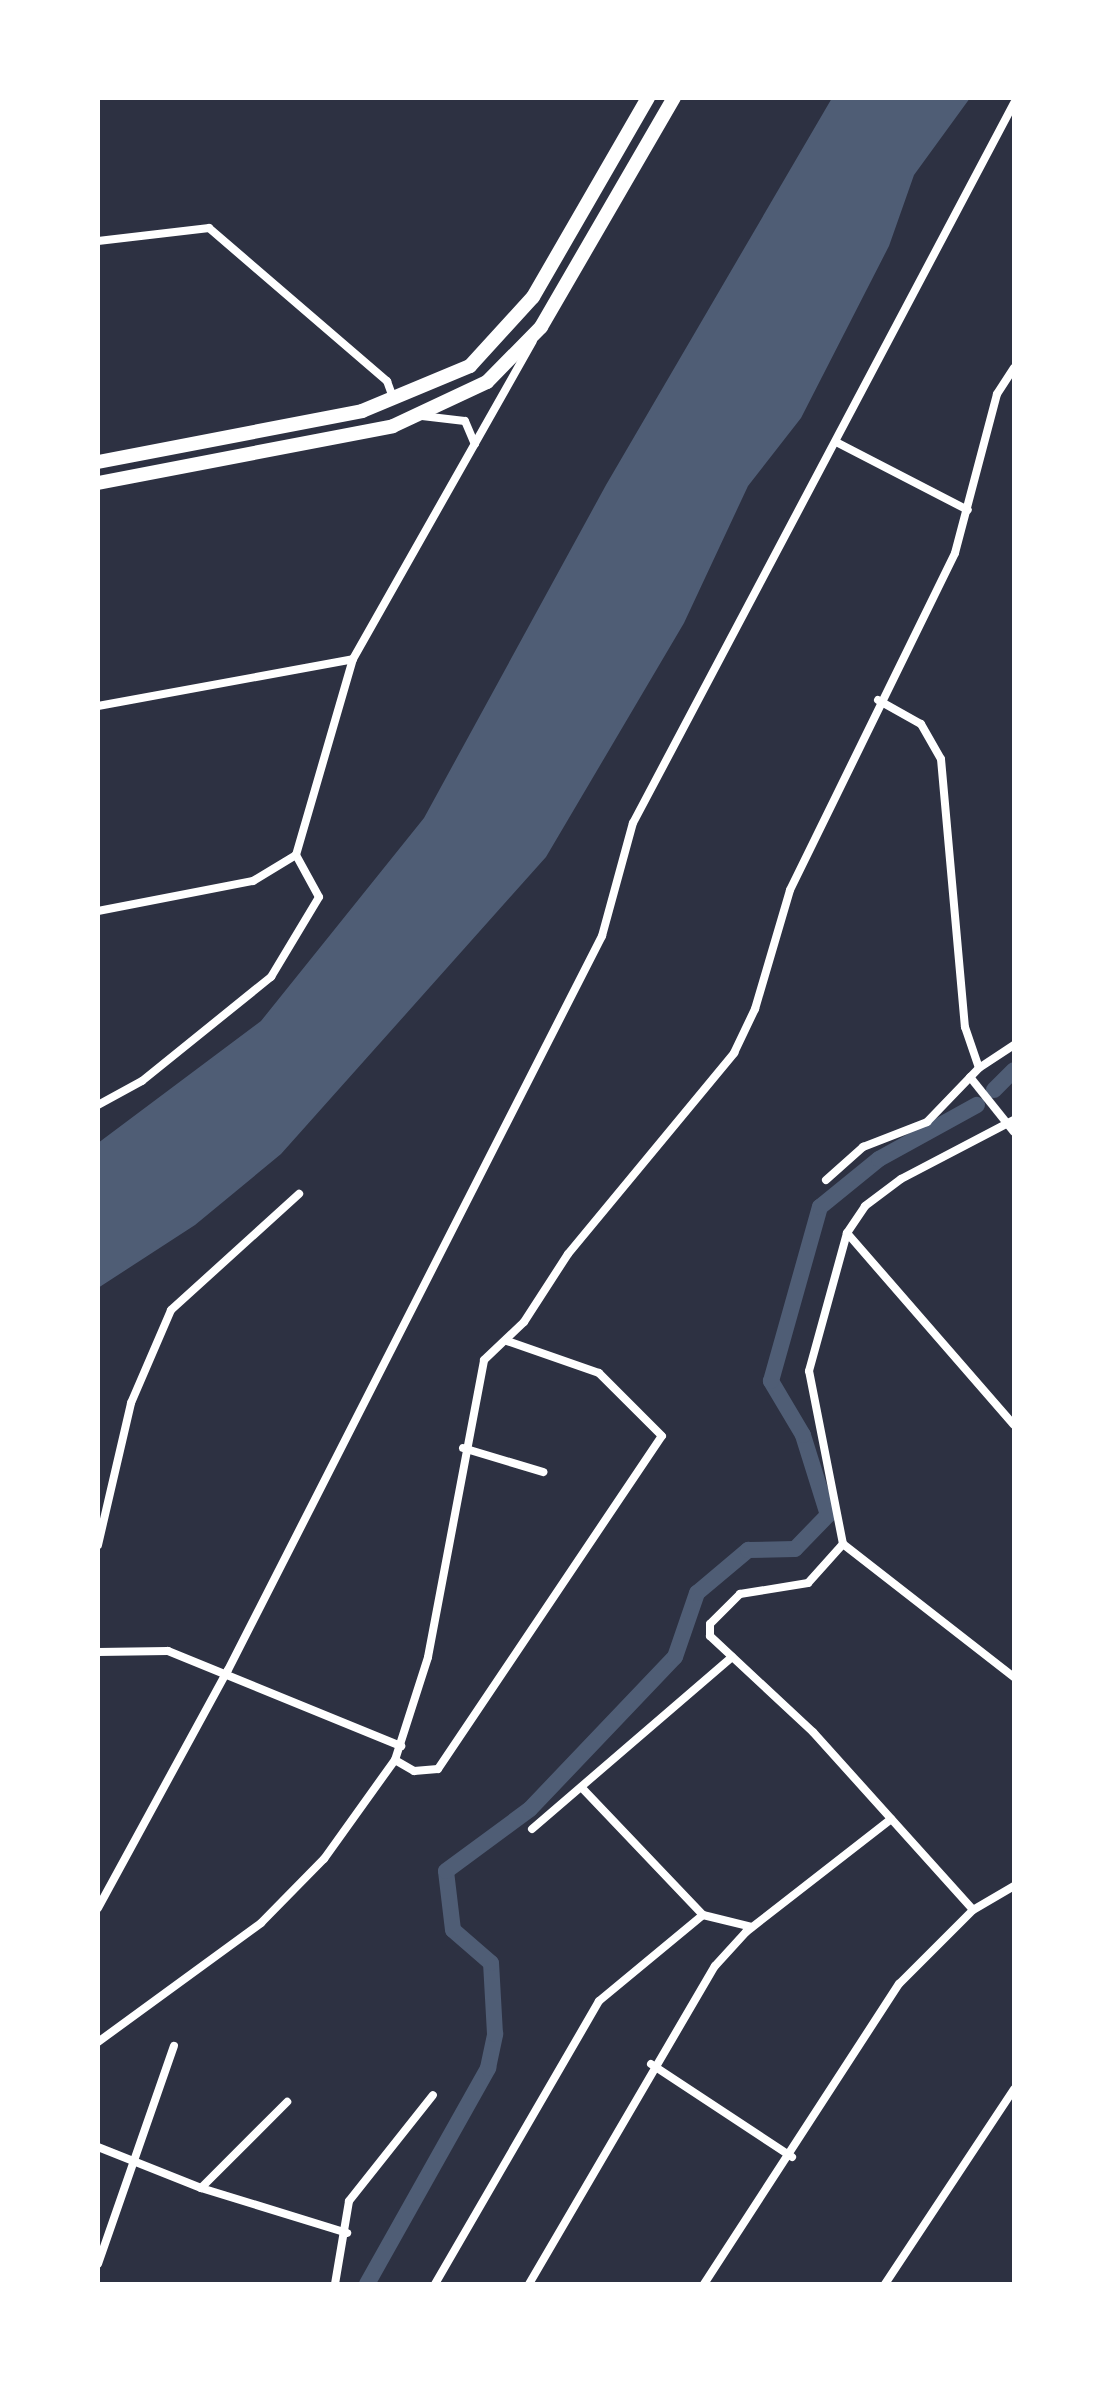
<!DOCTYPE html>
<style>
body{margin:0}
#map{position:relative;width:1112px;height:2382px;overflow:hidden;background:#2d3142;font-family:Manrope,sans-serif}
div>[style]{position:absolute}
.water>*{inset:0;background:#4f5d75}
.canal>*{height:16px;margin:-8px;padding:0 8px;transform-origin:8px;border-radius:8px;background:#4f5d75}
.minor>*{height:8px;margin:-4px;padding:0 4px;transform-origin:4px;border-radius:4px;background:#fff}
.primary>*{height:14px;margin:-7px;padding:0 7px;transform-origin:7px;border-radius:7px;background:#fff}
span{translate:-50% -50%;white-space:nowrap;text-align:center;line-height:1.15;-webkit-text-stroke:7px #fff;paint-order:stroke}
.frame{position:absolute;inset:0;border:100px solid #fff;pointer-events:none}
</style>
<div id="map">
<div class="water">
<i style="clip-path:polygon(832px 98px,970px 98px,914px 175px,889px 246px,801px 418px,748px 486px,684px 623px,546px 857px,281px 1154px,195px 1225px,98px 1288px,98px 1143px,261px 1021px,424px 818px,606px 485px)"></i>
</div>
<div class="canal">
<i style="left:994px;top:1090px;width:28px;rotate:-45deg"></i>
<i style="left:367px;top:2284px;width:248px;rotate:-60.7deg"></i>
<i style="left:488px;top:2068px;width:35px;rotate:-78deg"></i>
<i style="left:495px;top:2034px;width:71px;rotate:-93.2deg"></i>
<i style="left:491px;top:1963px;width:50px;rotate:-139deg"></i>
<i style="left:453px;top:1930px;width:59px;rotate:-96.8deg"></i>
<i style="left:446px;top:1871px;width:104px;rotate:-36.4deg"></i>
<i style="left:530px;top:1809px;width:210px;rotate:-46.4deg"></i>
<i style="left:675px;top:1657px;width:68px;rotate:-71deg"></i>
<i style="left:697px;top:1593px;width:67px;rotate:-40.1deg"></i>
<i style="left:748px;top:1550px;width:47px;rotate:-1.2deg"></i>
<i style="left:795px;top:1549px;width:47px;rotate:-45.9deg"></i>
<i style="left:828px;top:1515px;width:84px;rotate:-107.4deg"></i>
<i style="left:803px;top:1435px;width:63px;rotate:-120.7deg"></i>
<i style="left:771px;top:1381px;width:181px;rotate:-74.3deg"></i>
<i style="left:820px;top:1207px;width:76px;rotate:-39.1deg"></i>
<i style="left:879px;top:1159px;width:112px;rotate:-28.9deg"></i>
</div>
<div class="minor">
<i style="left:98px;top:241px;width:112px;rotate:-6.7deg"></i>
<i style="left:209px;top:228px;width:235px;rotate:40.7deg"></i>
<i style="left:387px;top:381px;width:20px;rotate:70deg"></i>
<i style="left:422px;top:416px;width:43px;rotate:6.6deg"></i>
<i style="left:465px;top:421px;width:25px;rotate:67deg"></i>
<i style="left:838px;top:443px;width:146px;rotate:27.3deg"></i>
<i style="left:878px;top:700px;width:49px;rotate:29.2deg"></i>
<i style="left:921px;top:724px;width:40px;rotate:60.3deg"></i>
<i style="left:941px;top:759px;width:269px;rotate:84.9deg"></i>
<i style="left:965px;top:1027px;width:43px;rotate:71.1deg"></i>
<i style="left:98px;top:706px;width:259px;rotate:-10.4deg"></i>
<i style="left:98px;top:911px;width:158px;rotate:-11deg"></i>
<i style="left:253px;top:881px;width:50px;rotate:-31.2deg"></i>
<i style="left:970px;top:1077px;width:70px;rotate:51.3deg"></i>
<i style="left:98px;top:1105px;width:50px;rotate:-28.6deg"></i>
<i style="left:142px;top:1081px;width:166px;rotate:-38.9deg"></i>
<i style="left:271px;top:977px;width:93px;rotate:-59deg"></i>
<i style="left:319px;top:897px;width:48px;rotate:-118.7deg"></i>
<i style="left:296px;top:855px;width:204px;rotate:-73.8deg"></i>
<i style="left:353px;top:659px;width:365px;rotate:-60.5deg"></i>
<i style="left:826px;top:1180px;width:50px;rotate:-41.7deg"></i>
<i style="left:863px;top:1147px;width:69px;rotate:-21.3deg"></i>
<i style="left:927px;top:1122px;width:75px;rotate:-46.1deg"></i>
<i style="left:979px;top:1068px;width:42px;rotate:-33.3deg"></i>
<i style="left:847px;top:1233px;width:254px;rotate:49deg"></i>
<i style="left:463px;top:1448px;width:84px;rotate:16.7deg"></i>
<i style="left:843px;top:1544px;width:52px;rotate:131.9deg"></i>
<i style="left:808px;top:1583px;width:69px;rotate:170.8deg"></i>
<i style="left:740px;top:1594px;width:42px;rotate:135deg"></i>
<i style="left:710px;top:1624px;width:12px;rotate:90deg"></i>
<i style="left:710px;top:1636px;width:141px;rotate:43deg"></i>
<i style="left:813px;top:1732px;width:239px;rotate:48deg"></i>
<i style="left:843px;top:1544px;width:176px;rotate:-101.1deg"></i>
<i style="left:809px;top:1371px;width:143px;rotate:-74.6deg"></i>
<i style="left:847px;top:1233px;width:32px;rotate:-56deg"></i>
<i style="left:865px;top:1206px;width:45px;rotate:-36.9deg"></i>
<i style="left:901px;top:1179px;width:127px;rotate:-27.6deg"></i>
<i style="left:843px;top:1544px;width:217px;rotate:37.9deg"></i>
<i style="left:98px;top:1545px;width:146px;rotate:-76.9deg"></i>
<i style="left:131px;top:1403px;width:101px;rotate:-66.7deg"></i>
<i style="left:171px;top:1310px;width:173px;rotate:-42.2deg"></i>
<i style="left:98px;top:1652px;width:70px;rotate:-0.8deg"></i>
<i style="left:168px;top:1651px;width:252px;rotate:22.2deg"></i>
<i style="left:395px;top:1760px;width:22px;rotate:30deg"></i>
<i style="left:414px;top:1771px;width:24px;rotate:-5deg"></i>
<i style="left:438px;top:1769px;width:401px;rotate:-56.1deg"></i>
<i style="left:662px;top:1436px;width:89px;rotate:-135deg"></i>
<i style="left:599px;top:1373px;width:97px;rotate:-160.8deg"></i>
<i style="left:583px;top:1789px;width:174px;rotate:46.4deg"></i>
<i style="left:703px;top:1915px;width:50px;rotate:13.8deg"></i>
<i style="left:532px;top:1829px;width:264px;rotate:-40.7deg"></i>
<i style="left:98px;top:1908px;width:271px;rotate:-61.4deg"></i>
<i style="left:228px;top:1670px;width:824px;rotate:-63deg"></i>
<i style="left:602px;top:936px;width:117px;rotate:-74.7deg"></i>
<i style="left:633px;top:823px;width:815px;rotate:-62.11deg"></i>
<i style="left:98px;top:2042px;width:202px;rotate:-36.1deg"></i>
<i style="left:261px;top:1923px;width:90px;rotate:-45.5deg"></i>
<i style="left:324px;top:1859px;width:122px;rotate:-54.4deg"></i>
<i style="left:395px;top:1760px;width:108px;rotate:-72.2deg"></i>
<i style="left:428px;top:1657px;width:302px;rotate:-79.3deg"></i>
<i style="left:484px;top:1360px;width:55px;rotate:-43.5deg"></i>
<i style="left:524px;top:1322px;width:81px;rotate:-57.1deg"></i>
<i style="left:568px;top:1254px;width:261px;rotate:-50.4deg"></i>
<i style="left:734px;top:1053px;width:49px;rotate:-64.5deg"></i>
<i style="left:755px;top:1009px;width:124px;rotate:-73.6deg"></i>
<i style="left:790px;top:890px;width:375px;rotate:-63.9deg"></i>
<i style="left:955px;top:553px;width:164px;rotate:-75.2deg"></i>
<i style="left:997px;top:394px;width:31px;rotate:-57deg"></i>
<i style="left:651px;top:2064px;width:169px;rotate:33.4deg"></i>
<i style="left:98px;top:2147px;width:111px;rotate:21.7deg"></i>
<i style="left:201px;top:2188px;width:153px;rotate:17.1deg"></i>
<i style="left:201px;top:2188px;width:122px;rotate:-45deg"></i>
<i style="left:98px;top:2264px;width:231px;rotate:-70.8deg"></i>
<i style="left:335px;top:2284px;width:84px;rotate:-80.4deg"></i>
<i style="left:349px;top:2201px;width:135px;rotate:-51.6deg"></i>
<i style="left:435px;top:2284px;width:327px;rotate:-59.9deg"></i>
<i style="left:599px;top:2001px;width:135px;rotate:-39.6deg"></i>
<i style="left:529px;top:2284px;width:368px;rotate:-59.7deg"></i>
<i style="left:715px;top:1966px;width:46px;rotate:-47.6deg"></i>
<i style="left:746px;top:1932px;width:184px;rotate:-37.9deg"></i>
<i style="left:704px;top:2284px;width:358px;rotate:-57deg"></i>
<i style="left:899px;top:1984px;width:105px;rotate:-45deg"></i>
<i style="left:973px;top:1910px;width:48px;rotate:-30.3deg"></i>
<i style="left:885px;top:2284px;width:234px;rotate:-56.5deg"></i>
</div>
<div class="primary">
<i style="left:98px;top:462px;width:269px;rotate:-10.9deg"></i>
<i style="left:362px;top:411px;width:117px;rotate:-22.6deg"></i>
<i style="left:470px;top:366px;width:93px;rotate:-47.6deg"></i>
<i style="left:533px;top:297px;width:230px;rotate:-60deg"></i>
<i style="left:98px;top:483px;width:300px;rotate:-10.9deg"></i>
<i style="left:393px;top:426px;width:104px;rotate:-25.1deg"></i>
<i style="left:487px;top:382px;width:77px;rotate:-45.5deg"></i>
<i style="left:541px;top:327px;width:265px;rotate:-59.9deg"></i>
</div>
<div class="frame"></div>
</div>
